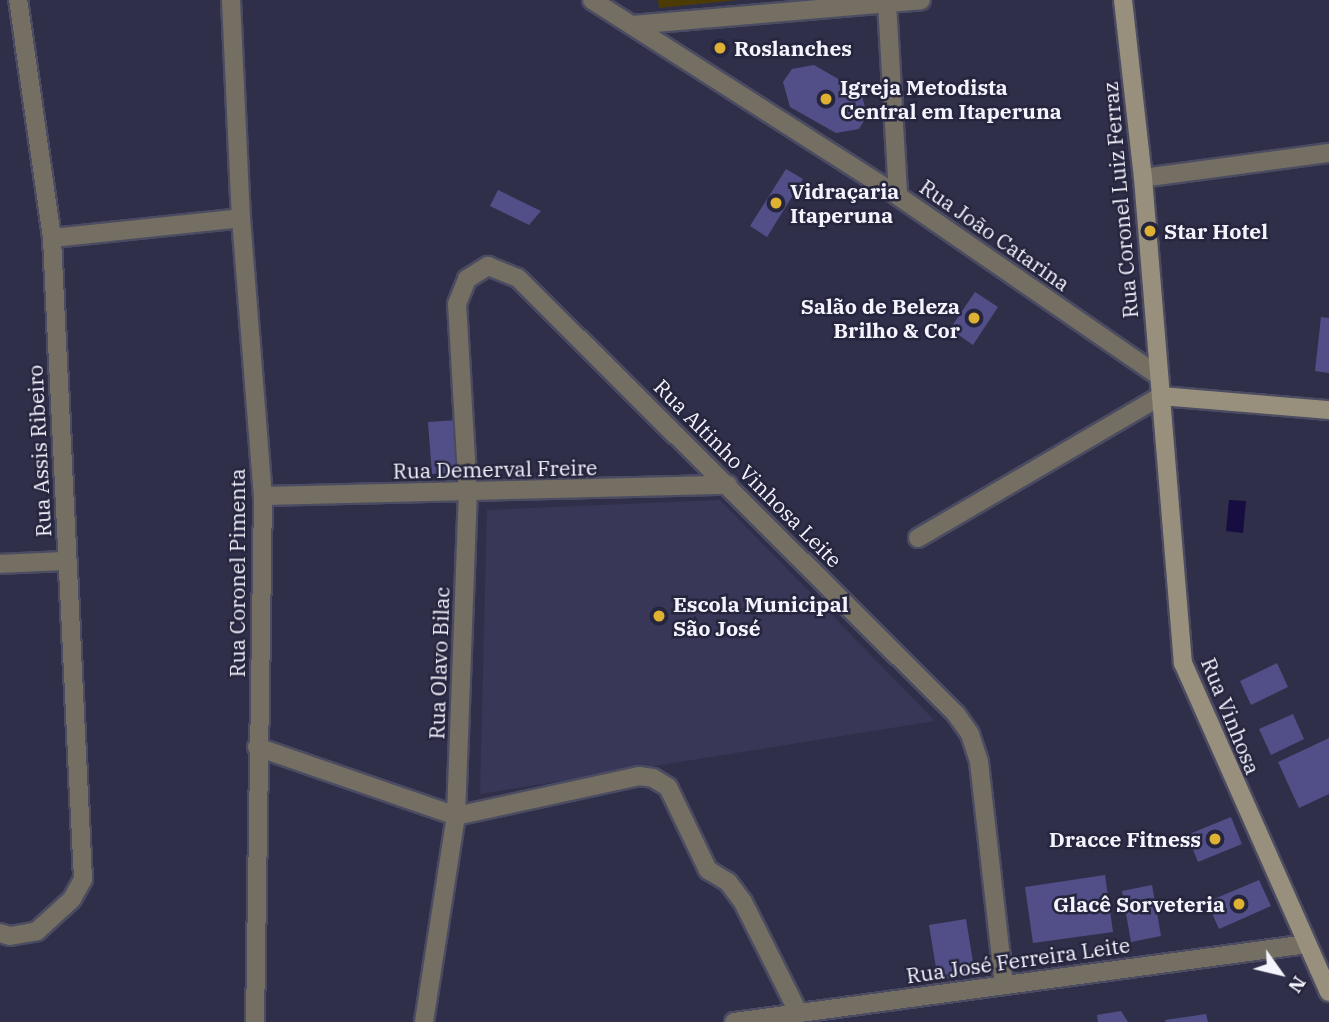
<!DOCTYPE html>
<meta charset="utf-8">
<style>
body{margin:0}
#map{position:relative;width:1329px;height:1022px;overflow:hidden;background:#302f49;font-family:"IBM Plex Serif",serif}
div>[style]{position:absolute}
.built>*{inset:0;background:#383757}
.green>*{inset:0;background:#4d3b06}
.water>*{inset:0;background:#180d40}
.building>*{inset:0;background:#524f88}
.roads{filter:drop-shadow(2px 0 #4b4b62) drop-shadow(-2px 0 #4b4b62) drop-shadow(0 2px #4b4b62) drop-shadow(0 -2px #4b4b62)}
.minor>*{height:18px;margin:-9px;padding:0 9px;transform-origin:9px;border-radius:9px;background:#746f62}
.secondary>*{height:18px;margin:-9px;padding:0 9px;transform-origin:9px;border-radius:9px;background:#98907c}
.dots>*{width:19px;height:19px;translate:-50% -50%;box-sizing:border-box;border:4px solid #26253e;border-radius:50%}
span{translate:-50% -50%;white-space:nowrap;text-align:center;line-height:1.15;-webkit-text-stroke:5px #26253e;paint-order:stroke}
.poi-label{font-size:21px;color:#f4f4fe;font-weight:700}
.left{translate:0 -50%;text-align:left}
.right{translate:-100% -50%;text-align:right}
.street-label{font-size:21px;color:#f4f4fe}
.north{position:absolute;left:1245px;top:938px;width:70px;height:70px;-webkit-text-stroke:5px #26253e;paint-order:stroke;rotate:124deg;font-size:19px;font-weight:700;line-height:28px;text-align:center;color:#f4f4fe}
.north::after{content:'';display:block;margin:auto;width:24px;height:32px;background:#f4f4fe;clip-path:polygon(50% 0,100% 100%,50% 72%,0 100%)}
</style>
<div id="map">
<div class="built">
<i style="clip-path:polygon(720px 500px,935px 721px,480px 794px,487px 510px)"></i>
</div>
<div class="green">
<i style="clip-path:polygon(658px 0,738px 0,659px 8px)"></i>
</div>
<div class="water">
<i style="clip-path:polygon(1229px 500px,1246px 501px,1243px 533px,1226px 531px)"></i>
</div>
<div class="building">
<i style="clip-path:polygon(814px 65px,861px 92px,867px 115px,859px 129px,836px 133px,790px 107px,783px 82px,792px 69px)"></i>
<i style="clip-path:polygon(786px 169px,803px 179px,767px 237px,750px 226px)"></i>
<i style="clip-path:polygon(498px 190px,541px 211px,529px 225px,490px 206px)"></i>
<i style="clip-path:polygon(975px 292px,998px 307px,973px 345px,950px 329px)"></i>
<i style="clip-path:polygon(1321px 317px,1329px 318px,1329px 373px,1315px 371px)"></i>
<i style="clip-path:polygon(458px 420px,461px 472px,432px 474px,428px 422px)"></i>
<i style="clip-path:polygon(1277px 663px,1288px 687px,1251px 705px,1240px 681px)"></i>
<i style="clip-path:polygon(1293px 714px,1304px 739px,1271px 755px,1259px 729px)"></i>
<i style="clip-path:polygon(1329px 738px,1329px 794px,1299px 808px,1278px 762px)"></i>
<i style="clip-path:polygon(1231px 817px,1242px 844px,1198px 862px,1187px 835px)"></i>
<i style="clip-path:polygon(1105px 875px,1113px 932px,1033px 943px,1025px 887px)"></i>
<i style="clip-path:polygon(1259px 880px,1271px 906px,1219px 929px,1207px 902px)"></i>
<i style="clip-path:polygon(1152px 885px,1161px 936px,1131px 942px,1122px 891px)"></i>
<i style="clip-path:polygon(966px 919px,975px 974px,938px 980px,929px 925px)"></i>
<i style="clip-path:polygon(1121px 1011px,1128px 1022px,1098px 1022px,1097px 1015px)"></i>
<i style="clip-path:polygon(1206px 1014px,1208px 1022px,1166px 1022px,1165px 1020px)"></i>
</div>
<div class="roads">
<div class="minor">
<i style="left:231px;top:0;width:218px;rotate:87.4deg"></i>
<i style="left:241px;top:218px;width:279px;rotate:85.5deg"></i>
<i style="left:263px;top:496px;width:526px;rotate:90.87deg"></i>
<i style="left:592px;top:0;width:363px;rotate:32.6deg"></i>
<i style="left:898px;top:196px;width:315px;rotate:34.6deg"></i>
<i style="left:887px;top:3px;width:193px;rotate:86.7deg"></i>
<i style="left:632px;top:25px;width:290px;rotate:-4.9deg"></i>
<i style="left:1143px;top:178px;width:188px;rotate:-7.7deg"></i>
<i style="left:52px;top:238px;width:190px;rotate:-6deg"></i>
<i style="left:263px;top:496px;width:465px;rotate:-1.4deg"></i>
<i style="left:918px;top:538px;width:281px;rotate:-30.3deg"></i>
<i style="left:0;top:564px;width:66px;rotate:-2.6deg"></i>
<i style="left:257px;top:747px;width:211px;rotate:19.1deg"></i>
<i style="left:456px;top:816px;width:187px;rotate:-12.3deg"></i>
<i style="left:639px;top:776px;width:14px;rotate:8deg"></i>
<i style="left:653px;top:778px;width:17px;rotate:31deg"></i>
<i style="left:668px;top:787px;width:92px;rotate:64.3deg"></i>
<i style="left:708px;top:870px;width:23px;rotate:31deg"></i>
<i style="left:728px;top:882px;width:25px;rotate:53deg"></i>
<i style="left:743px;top:902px;width:123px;rotate:63.4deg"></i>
<i style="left:0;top:933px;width:10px;rotate:17deg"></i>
<i style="left:10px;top:936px;width:27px;rotate:-10deg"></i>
<i style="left:37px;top:931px;width:47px;rotate:-42.4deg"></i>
<i style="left:72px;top:899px;width:23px;rotate:-61deg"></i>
<i style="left:83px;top:879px;width:642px;rotate:-92.77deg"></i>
<i style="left:52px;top:238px;width:240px;rotate:-98.1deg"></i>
<i style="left:424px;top:1022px;width:208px;rotate:-81.2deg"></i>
<i style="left:456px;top:816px;width:322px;rotate:-87.9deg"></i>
<i style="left:468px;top:494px;width:190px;rotate:-93.3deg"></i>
<i style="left:457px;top:304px;width:27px;rotate:-68deg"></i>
<i style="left:467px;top:279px;width:25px;rotate:-32deg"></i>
<i style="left:488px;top:266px;width:32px;rotate:22deg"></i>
<i style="left:518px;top:278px;width:618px;rotate:44.87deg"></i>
<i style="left:956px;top:714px;width:24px;rotate:55deg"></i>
<i style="left:970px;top:734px;width:29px;rotate:72deg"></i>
<i style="left:979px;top:762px;width:224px;rotate:83.6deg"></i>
<i style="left:734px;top:1022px;width:578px;rotate:-7.75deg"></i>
</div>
<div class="secondary">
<i style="left:1123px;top:0;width:179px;rotate:83.6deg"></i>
<i style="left:1143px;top:178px;width:487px;rotate:85.3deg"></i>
<i style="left:1183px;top:663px;width:360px;rotate:66.1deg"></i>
<i style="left:1161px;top:396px;width:169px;rotate:4.8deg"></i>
</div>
</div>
<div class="dots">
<i style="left:720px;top:48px;background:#deb133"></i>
<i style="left:826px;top:99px;background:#deb133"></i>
<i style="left:776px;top:203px;background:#deb133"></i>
<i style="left:1150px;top:231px;background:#deb133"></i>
<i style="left:974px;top:318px;background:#deb133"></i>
<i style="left:659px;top:616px;background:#deb133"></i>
<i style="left:1215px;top:839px;background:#deb133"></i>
<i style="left:1239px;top:904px;background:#deb133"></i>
</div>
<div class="poi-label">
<span class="left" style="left:734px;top:48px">Roslanches</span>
<span class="left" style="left:840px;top:99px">Igreja Metodista<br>Central em Itaperuna</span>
<span class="left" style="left:790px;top:203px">Vidraçaria<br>Itaperuna</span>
<span class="left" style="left:1164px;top:231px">Star Hotel</span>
<span class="right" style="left:960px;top:318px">Salão de Beleza<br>Brilho &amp; Cor</span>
<span class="left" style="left:673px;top:616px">Escola Municipal<br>São José</span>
<span class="right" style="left:1201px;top:839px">Dracce Fitness</span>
<span class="right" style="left:1225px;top:904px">Glacê Sorveteria</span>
</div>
<div class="street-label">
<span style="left:1120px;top:200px;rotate:-95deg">Rua Coronel Luiz Ferraz</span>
<span style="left:995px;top:235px;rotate:35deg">Rua João Catarina</span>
<span style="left:39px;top:451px;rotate:-93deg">Rua Assis Ribeiro</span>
<span style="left:495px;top:469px;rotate:-1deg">Rua Demerval Freire</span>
<span style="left:748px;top:473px;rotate:45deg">Rua Altinho Vinhosa Leite</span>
<span style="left:237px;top:573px;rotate:-90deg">Rua Coronel Pimenta</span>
<span style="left:439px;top:663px;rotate:-88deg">Rua Olavo Bilac</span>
<span style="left:1231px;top:716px;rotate:68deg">Rua Vinhosa</span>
<span style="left:1018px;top:960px;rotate:-8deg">Rua José Ferreira Leite</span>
</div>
<div class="north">N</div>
</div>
